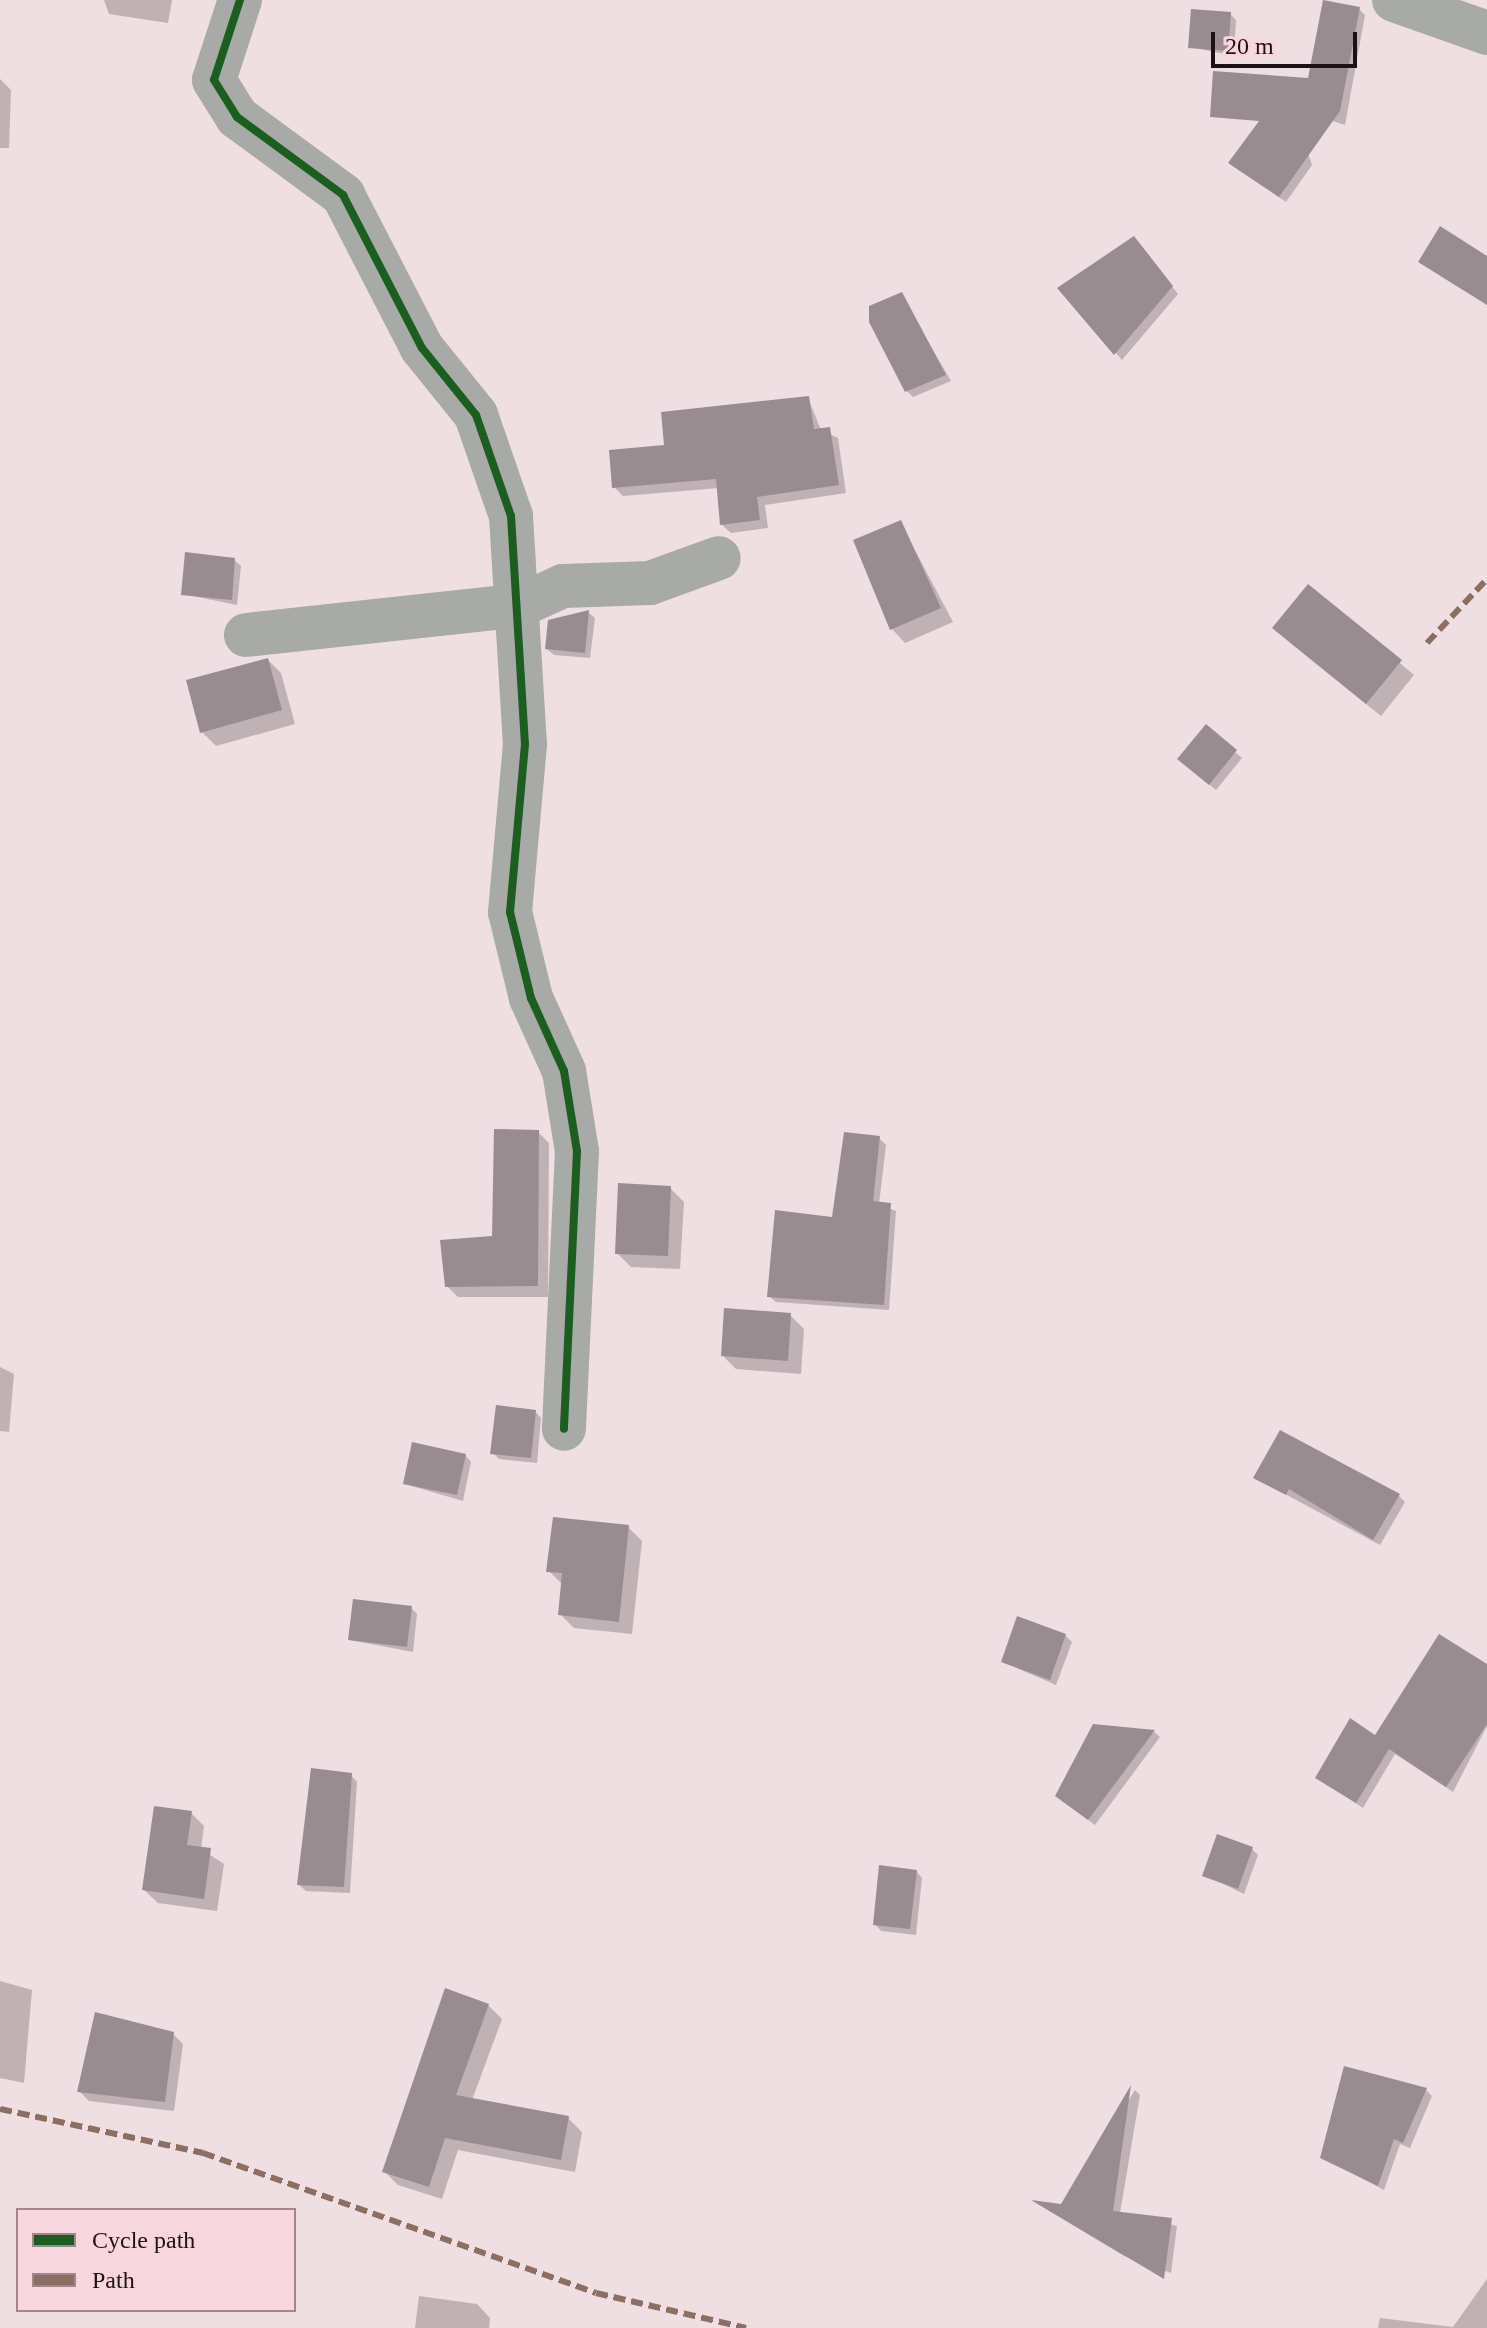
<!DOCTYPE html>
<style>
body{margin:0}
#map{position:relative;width:1487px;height:2328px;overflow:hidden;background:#efdee2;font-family:Georgia,serif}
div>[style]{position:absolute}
.shadow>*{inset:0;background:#0003}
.building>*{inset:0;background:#998c90}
.minor>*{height:44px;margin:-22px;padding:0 22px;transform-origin:22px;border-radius:22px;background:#a8aaa7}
.quiet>*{height:6px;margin-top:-3px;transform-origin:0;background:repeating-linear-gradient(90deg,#8d6e63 0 12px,transparent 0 18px)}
.cycleway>*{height:8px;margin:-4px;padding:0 4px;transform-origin:4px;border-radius:4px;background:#1b5e20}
span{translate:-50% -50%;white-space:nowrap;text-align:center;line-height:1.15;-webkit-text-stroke:8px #f7d6de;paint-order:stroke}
.legend{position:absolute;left:16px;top:2208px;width:280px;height:104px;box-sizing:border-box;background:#f7d6de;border:2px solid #9f878d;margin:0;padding:10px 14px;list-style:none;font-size:24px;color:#1c1114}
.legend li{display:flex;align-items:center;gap:16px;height:40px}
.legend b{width:40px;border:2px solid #9f878d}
.scale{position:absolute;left:1211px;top:32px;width:146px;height:36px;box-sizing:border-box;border:4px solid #1c1114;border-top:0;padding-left:10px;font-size:24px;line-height:28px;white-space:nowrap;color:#1c1114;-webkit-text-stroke:6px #f7d6de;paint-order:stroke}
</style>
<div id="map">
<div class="shadow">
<i style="clip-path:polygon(104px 0,172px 0,168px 23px,109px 14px)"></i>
<i style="clip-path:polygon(1359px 9px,1365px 15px,1345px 125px,1311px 114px)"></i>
<i style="clip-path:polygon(1230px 14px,1236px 20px,1234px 56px,1190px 47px)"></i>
<i style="clip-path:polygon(0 79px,11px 90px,9px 148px,0 148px)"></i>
<i style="clip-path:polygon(1305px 144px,1312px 165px,1286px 202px,1237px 169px)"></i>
<i style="clip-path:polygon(1140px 245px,1178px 294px,1122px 360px,1060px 288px)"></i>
<i style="clip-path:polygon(901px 295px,951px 381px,913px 397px,907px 391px)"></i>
<i style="clip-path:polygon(808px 398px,821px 430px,838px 438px,846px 493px,765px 505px,768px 528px,731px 533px,722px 525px,719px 488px,623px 496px,614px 487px,666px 447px)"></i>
<i style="clip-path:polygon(900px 522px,953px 622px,905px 643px,892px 629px,856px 542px)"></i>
<i style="clip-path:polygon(234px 560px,241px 566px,237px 605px,183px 594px)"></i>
<i style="clip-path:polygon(1308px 586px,1414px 675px,1381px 716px,1288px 641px)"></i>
<i style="clip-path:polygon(588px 612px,595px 618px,590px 658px,554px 655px,547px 649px)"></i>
<i style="clip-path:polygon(268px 660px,281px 673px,295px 724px,216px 746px,202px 732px)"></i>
<i style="clip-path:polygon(1206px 727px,1242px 758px,1216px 790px,1186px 765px)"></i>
<i style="clip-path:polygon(538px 1132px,549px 1143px,548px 1297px,458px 1297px,447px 1286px,494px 1238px)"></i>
<i style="clip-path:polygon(879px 1138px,886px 1145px,879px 1204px,896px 1211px,889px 1310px,776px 1302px,769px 1296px,834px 1219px)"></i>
<i style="clip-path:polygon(670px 1188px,684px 1202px,680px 1269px,631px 1267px,617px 1253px)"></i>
<i style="clip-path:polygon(790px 1315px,804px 1329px,801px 1374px,736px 1369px,723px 1356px)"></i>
<i style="clip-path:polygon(0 1367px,14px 1374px,9px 1432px,0 1431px)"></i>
<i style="clip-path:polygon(535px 1411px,541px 1418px,537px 1463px,499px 1459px,493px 1453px)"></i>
<i style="clip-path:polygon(465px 1455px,471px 1462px,463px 1501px,405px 1484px)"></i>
<i style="clip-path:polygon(1255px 1478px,1399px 1496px,1405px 1502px,1380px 1545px)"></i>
<i style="clip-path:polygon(628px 1527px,642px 1541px,632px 1634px,574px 1628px,560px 1614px,563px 1585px,549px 1571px)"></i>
<i style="clip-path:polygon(411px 1608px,417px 1614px,413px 1652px,350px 1640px)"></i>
<i style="clip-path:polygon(1065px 1635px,1072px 1642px,1056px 1685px,1003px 1662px)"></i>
<i style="clip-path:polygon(1487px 1666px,1487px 1726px,1453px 1792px,1395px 1754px,1363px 1808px,1317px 1778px)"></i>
<i style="clip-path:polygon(1154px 1732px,1160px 1737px,1095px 1825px,1064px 1802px)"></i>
<i style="clip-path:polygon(351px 1775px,357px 1782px,350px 1893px,306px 1891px,299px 1885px)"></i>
<i style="clip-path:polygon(191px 1813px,204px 1826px,201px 1849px,224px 1864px,217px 1911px,158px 1903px,144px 1890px)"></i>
<i style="clip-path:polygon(1252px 1849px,1258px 1855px,1244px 1894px,1205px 1875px)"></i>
<i style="clip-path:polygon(916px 1871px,922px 1878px,916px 1935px,881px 1931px,875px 1924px)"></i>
<i style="clip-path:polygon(0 1981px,32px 1990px,24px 2083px,0 2078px)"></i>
<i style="clip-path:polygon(488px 2005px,502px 2019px,472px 2100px,568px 2118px,582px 2132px,575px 2172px,458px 2150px,442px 2199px,398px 2185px,384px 2171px)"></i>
<i style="clip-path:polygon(173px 2034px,183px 2044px,174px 2111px,89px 2101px,79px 2091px)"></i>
<i style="clip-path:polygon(1135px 2090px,1140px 2095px,1120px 2213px,1177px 2226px,1171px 2273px,1124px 2256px,1036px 2203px,1062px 2206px)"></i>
<i style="clip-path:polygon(1426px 2090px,1432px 2096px,1410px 2148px,1400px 2144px,1384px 2190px,1322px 2157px)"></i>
<i style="clip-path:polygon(1487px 2279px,1487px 2328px,1378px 2328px,1380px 2318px,1453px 2327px)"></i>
<i style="clip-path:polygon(419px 2296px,477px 2304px,490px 2318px,489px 2328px,415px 2328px)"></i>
</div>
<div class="building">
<i style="clip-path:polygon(1323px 0,1360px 7px,1340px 111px,1279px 197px,1228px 163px,1259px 121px,1210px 117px,1213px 71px,1308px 78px)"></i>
<i style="clip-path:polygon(1191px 9px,1231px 12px,1228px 51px,1188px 48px)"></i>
<i style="clip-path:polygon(1440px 226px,1487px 256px,1487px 305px,1418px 262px)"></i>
<i style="clip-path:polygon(1134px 236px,1173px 286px,1114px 355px,1057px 288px)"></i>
<i style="clip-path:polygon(902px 292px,946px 375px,905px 392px,869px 322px,869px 306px)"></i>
<i style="clip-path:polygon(809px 396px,814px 429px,830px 427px,839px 485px,757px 497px,760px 520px,720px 525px,716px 479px,612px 488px,609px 450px,664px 445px,661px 412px)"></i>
<i style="clip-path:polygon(901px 520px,941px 608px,890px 630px,853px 540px)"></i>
<i style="clip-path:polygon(185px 552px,235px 558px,232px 600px,181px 595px)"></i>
<i style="clip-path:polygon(1308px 584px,1402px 660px,1366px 704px,1272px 628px)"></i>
<i style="clip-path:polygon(589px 610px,585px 653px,545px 649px,548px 620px)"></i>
<i style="clip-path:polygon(268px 658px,282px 710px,200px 733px,186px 680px)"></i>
<i style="clip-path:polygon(1206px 724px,1237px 750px,1209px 785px,1177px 759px)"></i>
<i style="clip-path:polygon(494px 1129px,539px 1130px,538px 1286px,445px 1287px,440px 1240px,492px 1236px)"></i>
<i style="clip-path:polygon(844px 1132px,880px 1136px,873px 1201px,891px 1203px,884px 1305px,767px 1297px,775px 1210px,832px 1217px)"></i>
<i style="clip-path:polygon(618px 1183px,671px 1186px,668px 1256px,615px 1254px)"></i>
<i style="clip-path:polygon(724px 1308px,791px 1313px,788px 1361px,721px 1356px)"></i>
<i style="clip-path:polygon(496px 1405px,536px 1410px,531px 1458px,490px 1454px)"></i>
<i style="clip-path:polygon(1280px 1430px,1400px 1494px,1373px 1540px,1289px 1489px,1286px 1495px,1253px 1478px)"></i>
<i style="clip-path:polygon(412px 1442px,466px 1454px,457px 1495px,403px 1484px)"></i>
<i style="clip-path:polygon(553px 1517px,629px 1525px,619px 1622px,558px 1615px,562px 1573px,546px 1572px)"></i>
<i style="clip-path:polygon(353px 1599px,412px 1606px,407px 1647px,348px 1640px)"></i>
<i style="clip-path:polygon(1017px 1616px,1066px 1634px,1050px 1680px,1001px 1662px)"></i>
<i style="clip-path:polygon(1439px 1634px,1487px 1664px,1487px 1724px,1446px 1787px,1389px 1749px,1356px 1803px,1315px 1778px,1350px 1718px,1375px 1735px)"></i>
<i style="clip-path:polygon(1093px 1724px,1155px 1730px,1088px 1820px,1055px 1796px)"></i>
<i style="clip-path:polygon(311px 1768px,352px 1773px,344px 1887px,297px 1885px)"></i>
<i style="clip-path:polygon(154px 1806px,192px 1811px,187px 1845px,211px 1848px,204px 1899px,142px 1890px)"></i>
<i style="clip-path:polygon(1217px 1834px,1253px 1847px,1238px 1889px,1202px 1876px)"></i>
<i style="clip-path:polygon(879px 1865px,917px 1870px,910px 1929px,873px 1925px)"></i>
<i style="clip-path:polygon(445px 1988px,489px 2004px,456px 2095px,569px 2116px,561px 2160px,445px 2138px,429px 2187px,382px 2172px)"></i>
<i style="clip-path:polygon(95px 2012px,174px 2032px,165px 2102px,77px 2092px)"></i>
<i style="clip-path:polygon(1344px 2066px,1427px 2088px,1403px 2143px,1394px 2139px,1378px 2186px,1320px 2158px)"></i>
<i style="clip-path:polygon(1131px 2085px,1113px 2211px,1172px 2218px,1164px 2279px,1031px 2200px,1061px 2204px)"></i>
</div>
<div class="minor">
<i style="left:240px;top:0;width:84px;rotate:108deg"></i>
<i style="left:214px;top:80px;width:44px;rotate:58.1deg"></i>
<i style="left:237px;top:117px;width:132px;rotate:36.3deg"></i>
<i style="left:343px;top:195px;width:172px;rotate:62.7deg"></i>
<i style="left:422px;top:348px;width:86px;rotate:51.1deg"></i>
<i style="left:476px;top:415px;width:107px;rotate:70.9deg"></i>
<i style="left:511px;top:516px;width:228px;rotate:86.5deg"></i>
<i style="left:525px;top:744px;width:169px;rotate:95.1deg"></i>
<i style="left:510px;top:912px;width:89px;rotate:76.3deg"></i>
<i style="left:531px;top:998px;width:80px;rotate:65.7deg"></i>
<i style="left:564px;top:1071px;width:81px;rotate:80.8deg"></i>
<i style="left:577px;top:1151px;width:278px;rotate:92.7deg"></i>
<i style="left:1394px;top:0;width:99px;rotate:19.5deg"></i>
<i style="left:246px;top:635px;width:277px;rotate:-6.2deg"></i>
<i style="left:521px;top:605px;width:46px;rotate:-24.3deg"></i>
<i style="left:563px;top:586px;width:87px;rotate:-2deg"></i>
<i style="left:650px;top:583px;width:73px;rotate:-19.9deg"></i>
</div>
<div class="quiet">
<i style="left:1427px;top:643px;width:88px;rotate:-46.8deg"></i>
<i style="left:0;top:2109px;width:208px;rotate:12.2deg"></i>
<i style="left:203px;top:2153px;width:417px;rotate:19.6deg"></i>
<i style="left:596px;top:2293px;width:154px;rotate:13.1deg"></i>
</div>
<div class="cycleway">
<i style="left:240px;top:0;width:84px;rotate:108deg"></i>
<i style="left:214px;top:80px;width:44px;rotate:58.1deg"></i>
<i style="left:237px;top:117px;width:132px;rotate:36.3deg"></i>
<i style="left:343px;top:195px;width:172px;rotate:62.7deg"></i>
<i style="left:422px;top:348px;width:86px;rotate:51.1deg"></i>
<i style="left:476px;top:415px;width:107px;rotate:70.9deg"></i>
<i style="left:511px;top:516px;width:228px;rotate:86.5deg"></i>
<i style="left:525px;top:744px;width:169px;rotate:95.1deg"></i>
<i style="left:510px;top:912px;width:89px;rotate:76.3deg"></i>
<i style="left:531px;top:998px;width:80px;rotate:65.7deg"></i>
<i style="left:564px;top:1071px;width:81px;rotate:80.8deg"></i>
<i style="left:577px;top:1151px;width:278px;rotate:92.7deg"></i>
</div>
<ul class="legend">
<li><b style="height:10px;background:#1b5e20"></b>Cycle path</li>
<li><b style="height:10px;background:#8d6e63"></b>Path</li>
</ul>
<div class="scale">20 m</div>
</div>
